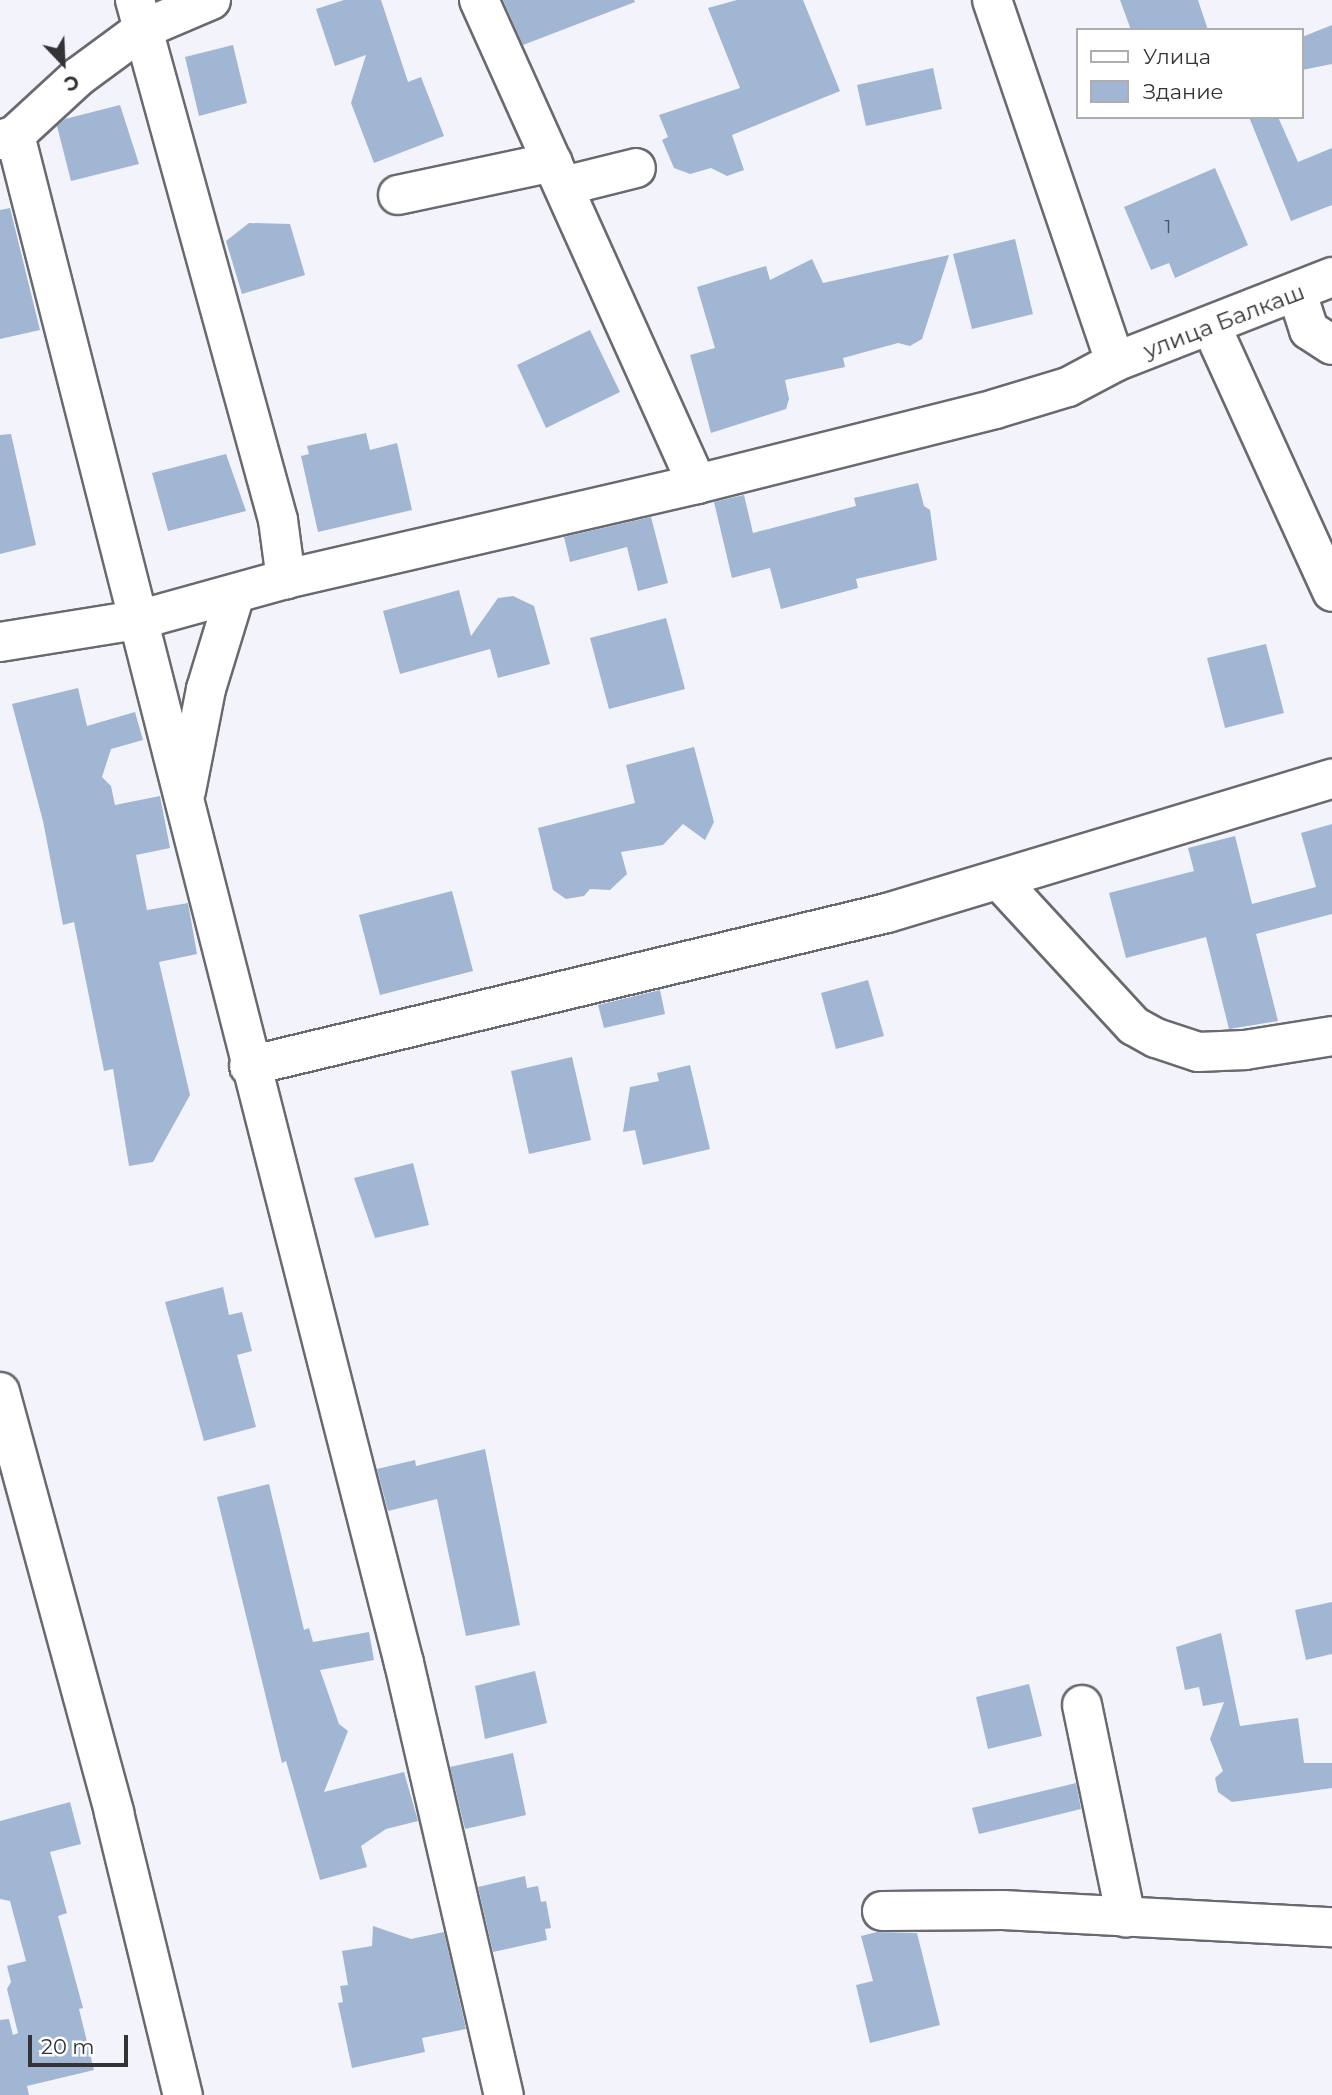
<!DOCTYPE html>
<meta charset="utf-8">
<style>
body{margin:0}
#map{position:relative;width:1332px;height:2095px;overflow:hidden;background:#f3f3fc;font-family:Montserrat,sans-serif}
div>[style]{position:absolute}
.building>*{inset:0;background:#a1b6d2}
.roads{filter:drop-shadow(2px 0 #696970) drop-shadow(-2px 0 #696970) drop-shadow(0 2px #696970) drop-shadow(0 -2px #696970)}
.street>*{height:38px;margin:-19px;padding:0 19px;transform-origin:19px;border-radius:19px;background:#fff}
span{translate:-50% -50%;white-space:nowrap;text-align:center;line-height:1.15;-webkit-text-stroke:5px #fff;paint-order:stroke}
.number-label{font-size:19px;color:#4e545d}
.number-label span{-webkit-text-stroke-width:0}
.street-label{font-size:23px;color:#333336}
.legend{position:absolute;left:1076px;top:28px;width:228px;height:91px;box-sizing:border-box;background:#fff;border:2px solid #adadaf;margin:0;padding:9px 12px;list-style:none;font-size:21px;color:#333336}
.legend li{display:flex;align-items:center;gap:14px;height:35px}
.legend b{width:35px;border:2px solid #adadaf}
.north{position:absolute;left:28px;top:28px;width:70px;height:70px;-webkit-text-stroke:5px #fff;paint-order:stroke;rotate:157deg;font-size:19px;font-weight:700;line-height:28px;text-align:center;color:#333336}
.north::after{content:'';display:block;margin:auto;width:24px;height:32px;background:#333336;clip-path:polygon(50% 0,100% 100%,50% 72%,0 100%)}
.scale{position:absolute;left:28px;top:2035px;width:100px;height:32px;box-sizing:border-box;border:4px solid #333336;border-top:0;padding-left:9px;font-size:21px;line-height:24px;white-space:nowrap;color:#333336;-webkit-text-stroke:5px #fff;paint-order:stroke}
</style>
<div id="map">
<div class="building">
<i style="clip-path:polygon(344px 0,381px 0,408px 82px,421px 77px,444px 136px,374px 163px,351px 103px,366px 55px,335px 66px,316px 9px)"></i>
<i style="clip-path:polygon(503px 0,634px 0,635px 2px,523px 45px)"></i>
<i style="clip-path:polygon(737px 0,803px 0,840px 91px,732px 135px,744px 170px,727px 176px,711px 168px,690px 174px,674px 168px,662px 140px,668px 137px,659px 115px,740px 88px,708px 8px)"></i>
<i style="clip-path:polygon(1120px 0,1198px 0,1208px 30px,1131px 30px)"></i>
<i style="clip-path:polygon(1332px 25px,1332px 64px,1302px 70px,1302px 37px)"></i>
<i style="clip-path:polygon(233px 45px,247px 103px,199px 116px,185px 57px)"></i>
<i style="clip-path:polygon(933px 68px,942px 109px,866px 126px,857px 85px)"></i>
<i style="clip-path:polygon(120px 105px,139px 164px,71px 181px,57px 126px,65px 119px)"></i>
<i style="clip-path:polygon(1249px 117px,1278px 117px,1298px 162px,1332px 148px,1332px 205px,1291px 221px)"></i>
<i style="clip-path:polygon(1215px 168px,1248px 245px,1175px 278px,1169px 263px,1151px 270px,1124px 207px)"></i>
<i style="clip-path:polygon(10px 208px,40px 330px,0 339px,0 210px)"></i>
<i style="clip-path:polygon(249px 223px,290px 224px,305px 275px,242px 294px,226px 241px)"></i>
<i style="clip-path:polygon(1015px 239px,1033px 314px,972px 329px,953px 254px)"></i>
<i style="clip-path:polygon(949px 255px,922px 339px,910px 346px,898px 343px,843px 358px,845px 367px,785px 380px,789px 399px,786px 409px,711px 433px,690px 355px,715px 348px,697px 287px,766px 266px,770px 280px,812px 259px,823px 283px)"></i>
<i style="clip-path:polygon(590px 330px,620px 392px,546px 428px,517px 365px)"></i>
<i style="clip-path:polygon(366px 433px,370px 450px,397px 443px,412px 510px,318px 532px,301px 456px,309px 454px,307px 446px)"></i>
<i style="clip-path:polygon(11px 434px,36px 545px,0 554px,0 435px)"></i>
<i style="clip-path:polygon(226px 454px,246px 511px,168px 531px,152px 473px)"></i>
<i style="clip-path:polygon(918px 483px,924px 506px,930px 510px,937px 560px,856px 579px,858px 588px,781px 609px,770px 568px,732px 578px,714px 502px,744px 495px,753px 533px,856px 506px,854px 498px)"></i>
<i style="clip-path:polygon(651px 517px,668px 583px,638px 591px,627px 547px,570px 562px,564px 537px)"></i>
<i style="clip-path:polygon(459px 590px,471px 636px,498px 598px,513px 596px,534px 606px,550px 664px,498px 678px,490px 649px,400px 674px,383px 611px)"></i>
<i style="clip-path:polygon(666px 618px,685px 689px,609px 709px,590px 638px)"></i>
<i style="clip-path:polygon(1266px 644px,1284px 713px,1225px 728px,1207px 658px)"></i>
<i style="clip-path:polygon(78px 688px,87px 726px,135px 712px,143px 740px,111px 749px,102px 777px,111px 786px,115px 805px,160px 796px,170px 848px,136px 855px,147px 910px,188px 903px,197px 954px,159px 962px,190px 1095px,153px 1162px,129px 1166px,113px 1069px,104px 1071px,74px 922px,63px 925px,43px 821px,12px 704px)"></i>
<i style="clip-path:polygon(694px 747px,714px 822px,705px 840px,683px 824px,663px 845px,621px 852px,627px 874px,610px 890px,590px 889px,584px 896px,566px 899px,553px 890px,538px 828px,635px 803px,626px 765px)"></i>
<i style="clip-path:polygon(1332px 824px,1332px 914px,1256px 934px,1278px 1021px,1229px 1029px,1206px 937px,1126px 958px,1109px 893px,1194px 871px,1188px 848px,1235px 836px,1252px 904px,1316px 887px,1301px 833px)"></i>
<i style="clip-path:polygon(452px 891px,473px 971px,380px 995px,359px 915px)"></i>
<i style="clip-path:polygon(868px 980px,884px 1036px,836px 1049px,821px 993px)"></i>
<i style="clip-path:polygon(660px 990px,665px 1014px,604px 1028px,598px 1005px)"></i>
<i style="clip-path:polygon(572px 1057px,591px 1140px,529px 1154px,511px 1071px)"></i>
<i style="clip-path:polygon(690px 1065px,710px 1149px,643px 1165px,635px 1130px,623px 1132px,630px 1087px,659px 1081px,657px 1073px)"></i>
<i style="clip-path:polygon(413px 1163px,429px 1225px,375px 1238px,354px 1178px)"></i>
<i style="clip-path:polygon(223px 1287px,229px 1315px,242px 1312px,252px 1351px,237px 1355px,256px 1427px,204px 1441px,165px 1302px)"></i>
<i style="clip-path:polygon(485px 1449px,520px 1625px,466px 1636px,437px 1499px,388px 1511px,377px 1469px,415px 1460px,416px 1466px)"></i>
<i style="clip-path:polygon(269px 1484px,304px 1630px,309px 1628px,313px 1642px,369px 1632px,374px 1660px,320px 1670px,339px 1724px,348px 1731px,324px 1792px,404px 1772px,418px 1821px,386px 1829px,361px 1846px,367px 1867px,320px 1880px,286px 1761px,282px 1763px,217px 1497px)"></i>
<i style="clip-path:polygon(1332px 1602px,1332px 1654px,1306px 1660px,1295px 1610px)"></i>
<i style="clip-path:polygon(1221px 1633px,1240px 1726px,1298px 1718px,1304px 1763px,1332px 1763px,1332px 1788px,1232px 1802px,1218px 1792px,1215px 1778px,1223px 1771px,1210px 1739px,1224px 1702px,1203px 1706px,1199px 1687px,1185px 1690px,1176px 1647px)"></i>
<i style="clip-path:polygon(535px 1671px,547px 1723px,485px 1739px,475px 1686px)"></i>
<i style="clip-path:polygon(1029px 1684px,1042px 1736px,988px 1749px,976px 1697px)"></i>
<i style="clip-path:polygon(513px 1753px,526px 1815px,465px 1829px,450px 1767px)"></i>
<i style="clip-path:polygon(1076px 1783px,1081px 1809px,979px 1834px,972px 1808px)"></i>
<i style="clip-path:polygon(70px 1802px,81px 1844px,50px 1852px,67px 1913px,58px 1916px,83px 2008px,79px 2009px,94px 2070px,27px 2086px,29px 2095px,0 2095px,0 2020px,9px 2019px,13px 2035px,18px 2033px,7px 1989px,11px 1982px,7px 1966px,26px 1961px,10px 1901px,0 1899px,0 1821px)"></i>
<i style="clip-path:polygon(525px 1876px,527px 1888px,538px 1886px,541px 1902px,546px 1901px,551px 1928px,545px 1929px,547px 1940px,493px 1952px,478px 1887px)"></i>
<i style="clip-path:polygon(373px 1926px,411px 1939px,444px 1932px,466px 2029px,422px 2038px,425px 2052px,352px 2068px,338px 2003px,343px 2002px,340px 1986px,348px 1985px,342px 1951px,372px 1946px)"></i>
<i style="clip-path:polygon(877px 1932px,917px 1933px,940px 2025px,870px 2043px,856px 1985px,873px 1981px,861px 1936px)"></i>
</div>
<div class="roads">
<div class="street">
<i style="left:135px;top:0;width:539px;rotate:74.62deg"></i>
<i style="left:278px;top:520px;width:60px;rotate:82.3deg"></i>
<i style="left:479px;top:0;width:531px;rotate:65.75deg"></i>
<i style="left:992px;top:0;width:382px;rotate:71.2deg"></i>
<i style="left:15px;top:135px;width:1577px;rotate:75.72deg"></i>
<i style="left:404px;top:1663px;width:443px;rotate:77deg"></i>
<i style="left:0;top:140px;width:16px;rotate:-18deg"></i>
<i style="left:15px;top:135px;width:86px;rotate:-42.6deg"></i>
<i style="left:78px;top:77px;width:81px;rotate:-36.4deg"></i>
<i style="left:143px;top:29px;width:74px;rotate:-23.1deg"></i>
<i style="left:564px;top:186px;width:74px;rotate:-14deg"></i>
<i style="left:398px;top:195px;width:158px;rotate:-12deg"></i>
<i style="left:1297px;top:293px;width:39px;rotate:72deg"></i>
<i style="left:1309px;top:330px;width:27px;rotate:33deg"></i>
<i style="left:1211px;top:326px;width:292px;rotate:65.5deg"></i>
<i style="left:0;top:642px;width:140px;rotate:-9.1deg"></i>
<i style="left:138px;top:620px;width:154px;rotate:-15.5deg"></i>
<i style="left:286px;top:579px;width:422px;rotate:-13deg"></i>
<i style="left:697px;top:484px;width:307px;rotate:-14.1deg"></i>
<i style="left:995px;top:409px;width:76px;rotate:-16.8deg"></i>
<i style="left:1068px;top:387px;width:53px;rotate:-28deg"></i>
<i style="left:1115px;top:362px;width:233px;rotate:-21.4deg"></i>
<i style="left:186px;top:791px;width:104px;rotate:-78.9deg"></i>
<i style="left:206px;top:689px;width:99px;rotate:-73deg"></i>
<i style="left:1001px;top:882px;width:196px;rotate:47.3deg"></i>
<i style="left:1134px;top:1026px;width:25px;rotate:29deg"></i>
<i style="left:1156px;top:1038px;width:44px;rotate:18.4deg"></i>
<i style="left:1198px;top:1052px;width:47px;rotate:-2.4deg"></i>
<i style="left:1245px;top:1050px;width:88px;rotate:-9.1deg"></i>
<i style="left:249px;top:1066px;width:656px;rotate:-13.49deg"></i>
<i style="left:887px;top:913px;width:465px;rotate:-16.8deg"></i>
<i style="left:0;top:1392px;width:436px;rotate:74.8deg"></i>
<i style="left:114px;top:1813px;width:290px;rotate:76.3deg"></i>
<i style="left:1082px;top:1705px;width:217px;rotate:78.3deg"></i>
<i style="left:882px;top:1911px;width:121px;rotate:-0.5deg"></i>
<i style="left:1003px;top:1910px;width:329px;rotate:3deg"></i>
</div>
</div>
<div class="number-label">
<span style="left:1168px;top:227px">1</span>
</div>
<div class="street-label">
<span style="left:1224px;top:321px;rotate:-21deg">улица Балкаш</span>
</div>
<ul class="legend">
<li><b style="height:9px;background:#fff"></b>Улица</li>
<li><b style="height:19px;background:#a1b6d2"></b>Здание</li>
</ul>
<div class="north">С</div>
<div class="scale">20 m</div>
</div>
